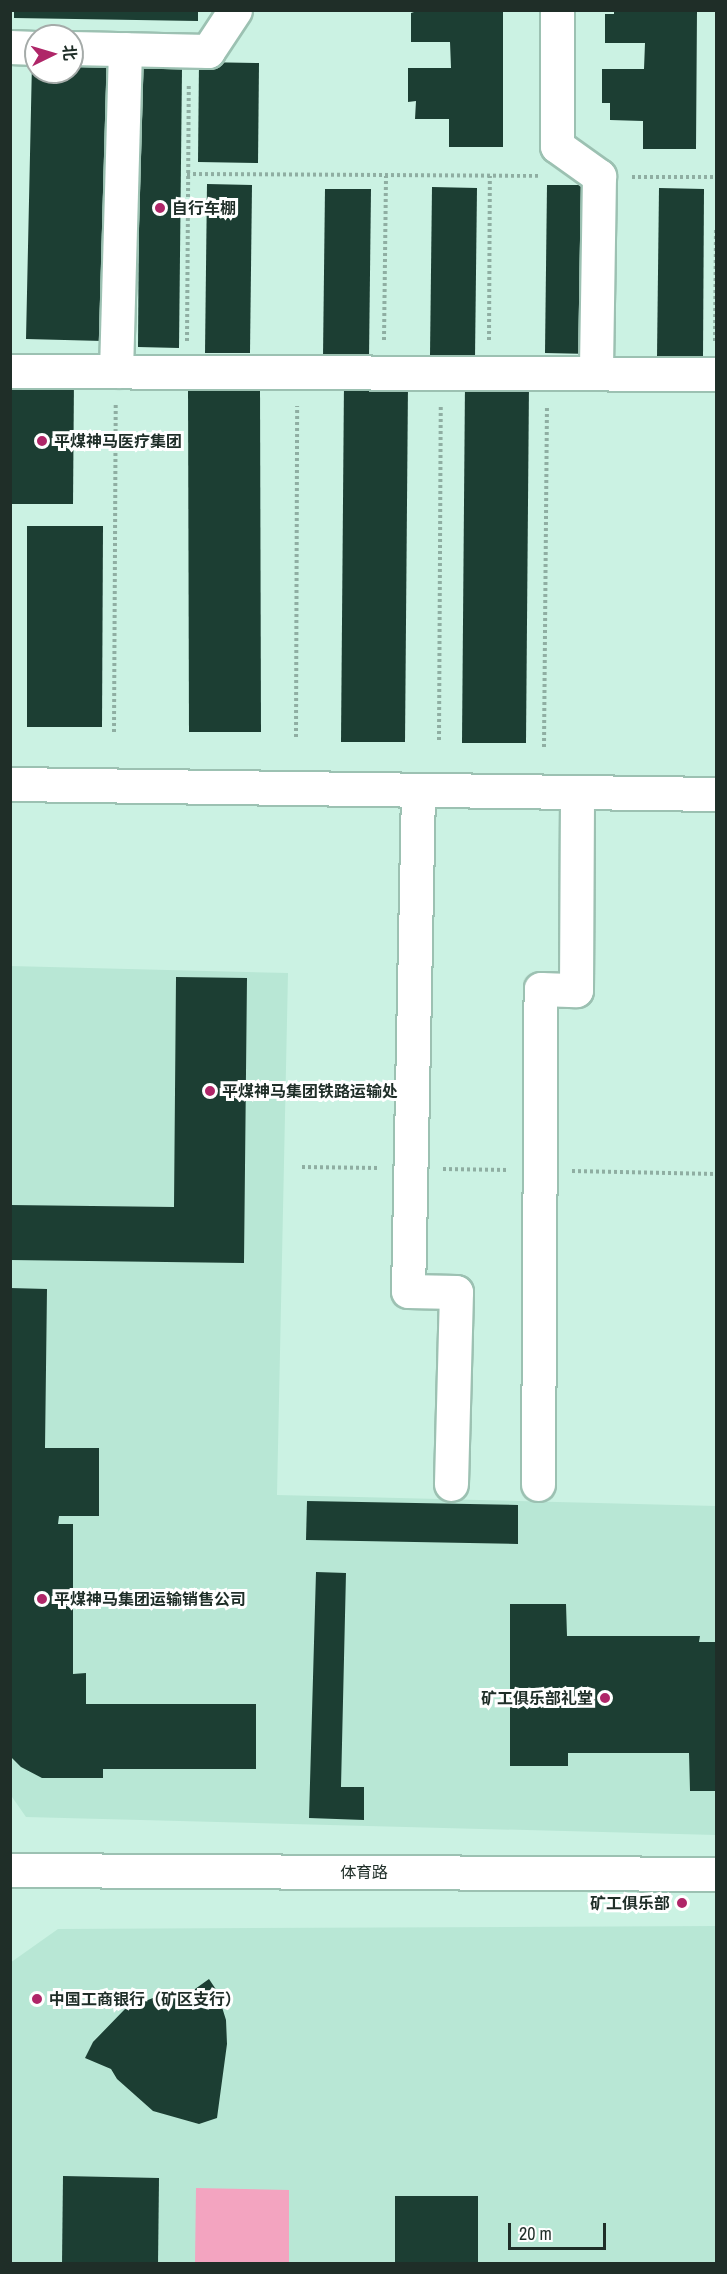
<!DOCTYPE html>
<meta charset="utf-8">
<style>
body{margin:0}
#map{position:relative;width:727px;height:2274px;overflow:hidden;background:#cbf2e3;font-family:"Archivo Narrow","Noto Sans SC",sans-serif}
div>[style]{position:absolute}
.built>*{inset:0;background:#b8e7d5}
.green>*{inset:0;background:#f3a4c0}
.building>*{inset:0;background:#1c3e33}
.path>*{height:4px;margin-top:-2px;transform-origin:0;background:repeating-linear-gradient(90deg,#8faea2 0 3px,transparent 0 6px)}
.roads{filter:drop-shadow(2px 0 #9cc1b2) drop-shadow(-2px 0 #9cc1b2) drop-shadow(0 2px #9cc1b2) drop-shadow(0 -2px #9cc1b2)}
.minor>*{height:33px;margin:-16.5px;padding:0 16.5px;transform-origin:16.5px;border-radius:16.5px;background:#fff}
.dots>*{width:16px;height:16px;translate:-50% -50%;box-sizing:border-box;border:3px solid #fff;border-radius:50%}
span{translate:-50% -50%;white-space:nowrap;text-align:center;line-height:1.15;-webkit-text-stroke:6px #fff;paint-order:stroke}
.poi-label{font-size:16px;color:#1f2e28;font-weight:700}
.left{translate:0 -50%;text-align:left}
.right{translate:-100% -50%;text-align:right}
.street-label{font-size:16px;color:#1f2e28}
.frame{position:absolute;inset:0;border:12px solid #1f2e28;pointer-events:none}
.north{position:absolute;left:24px;top:24px;width:60px;height:60px;box-sizing:border-box;background:#fff;border:2px solid #a5aba9;border-radius:50%;rotate:85deg;font-size:16px;font-weight:700;line-height:24px;text-align:center;color:#1f2e28}
.north::after{content:'';display:block;margin:auto;width:21px;height:27px;background:#af2668;clip-path:polygon(50% 0,100% 100%,50% 72%,0 100%)}
.scale{position:absolute;left:508px;top:2223px;width:98px;height:27px;box-sizing:border-box;border:3px solid #1f2e28;border-top:0;padding-left:8px;font-size:18px;line-height:21px;white-space:nowrap;color:#1f2e28;-webkit-text-stroke:4px #fff;paint-order:stroke}
</style>
<div id="map">
<div class="built">
<i style="clip-path:polygon(10px 966px,288px 973px,277px 1495px,716px 1506px,716px 1835px,26px 1817px,10px 1794px)"></i>
<i style="clip-path:polygon(716px 1926px,716px 2263px,11px 2263px,10px 1963px,58px 1929px)"></i>
</div>
<div class="green">
<i style="clip-path:polygon(196px 2188px,289px 2190px,289px 2263px,195px 2263px)"></i>
</div>
<div class="building">
<i style="clip-path:polygon(14px 10px,198px 10px,198px 21px,14px 18px)"></i>
<i style="clip-path:polygon(420px 10px,503px 10px,503px 147px,449px 147px,449px 119px,415px 119px,416px 101px,408px 102px,408px 68px,451px 68px,450px 42px,411px 42px,411px 13px)"></i>
<i style="clip-path:polygon(614px 10px,697px 10px,696px 149px,643px 149px,643px 121px,610px 120px,610px 103px,602px 103px,602px 69px,644px 69px,645px 43px,605px 43px,605px 14px,614px 14px)"></i>
<i style="clip-path:polygon(32px 62px,36px 62px,36px 72px,72px 72px,72px 63px,110px 64px,103px 341px,26px 339px)"></i>
<i style="clip-path:polygon(199px 62px,259px 63px,258px 163px,198px 162px)"></i>
<i style="clip-path:polygon(140px 68px,182px 69px,179px 348px,138px 347px)"></i>
<i style="clip-path:polygon(207px 184px,252px 185px,250px 353px,205px 353px)"></i>
<i style="clip-path:polygon(547px 185px,592px 185px,590px 354px,545px 353px)"></i>
<i style="clip-path:polygon(432px 187px,477px 188px,475px 357px,430px 356px)"></i>
<i style="clip-path:polygon(659px 188px,704px 189px,703px 358px,657px 357px)"></i>
<i style="clip-path:polygon(325px 189px,371px 189px,369px 358px,323px 357px)"></i>
<i style="clip-path:polygon(10px 378px,74px 378px,73px 504px,10px 504px)"></i>
<i style="clip-path:polygon(344px 382px,408px 383px,405px 742px,341px 742px)"></i>
<i style="clip-path:polygon(465px 383px,529px 383px,526px 743px,462px 743px)"></i>
<i style="clip-path:polygon(260px 386px,261px 732px,189px 732px,188px 387px)"></i>
<i style="clip-path:polygon(27px 526px,103px 526px,102px 727px,27px 727px)"></i>
<i style="clip-path:polygon(176px 977px,247px 978px,244px 1263px,10px 1260px,10px 1205px,174px 1207px)"></i>
<i style="clip-path:polygon(10px 1288px,47px 1289px,45px 1448px,99px 1448px,99px 1516px,59px 1516px,58px 1524px,73px 1524px,73px 1674px,86px 1673px,86px 1704px,256px 1704px,256px 1769px,103px 1769px,103px 1778px,42px 1778px,21px 1767px,10px 1756px)"></i>
<i style="clip-path:polygon(307px 1501px,518px 1505px,518px 1544px,306px 1540px)"></i>
<i style="clip-path:polygon(316px 1572px,346px 1573px,341px 1787px,364px 1787px,364px 1820px,309px 1818px)"></i>
<i style="clip-path:polygon(510px 1604px,566px 1604px,567px 1636px,700px 1636px,699px 1642px,716px 1642px,716px 1791px,690px 1791px,689px 1753px,568px 1753px,568px 1766px,510px 1766px)"></i>
<i style="clip-path:polygon(209px 1979px,217px 1991px,226px 2020px,227px 2044px,217px 2118px,199px 2124px,153px 2111px,117px 2079px,111px 2069px,85px 2058px,93px 2042px,125px 2009px,158px 1996px,188px 1994px)"></i>
<i style="clip-path:polygon(63px 2176px,159px 2178px,158px 2264px,62px 2264px)"></i>
<i style="clip-path:polygon(395px 2196px,478px 2196px,478px 2264px,395px 2264px)"></i>
</div>
<div class="path">
<i style="left:187px;top:174px;width:353px;rotate:0.3deg"></i>
<i style="left:632px;top:177px;width:84px"></i>
<i style="left:384px;top:340px;width:164px;rotate:-89.3deg"></i>
<i style="left:489px;top:340px;width:164px;rotate:-89.7deg"></i>
<i style="left:187px;top:341px;width:257px;rotate:-89.6deg"></i>
<i style="left:715px;top:341px;width:111px;rotate:-89.5deg"></i>
<i style="left:114px;top:732px;width:329px;rotate:-89.7deg"></i>
<i style="left:296px;top:737px;width:331px;rotate:-89.8deg"></i>
<i style="left:439px;top:740px;width:334px;rotate:-89.7deg"></i>
<i style="left:544px;top:747px;width:340px;rotate:-89.5deg"></i>
<i style="left:302px;top:1167px;width:77px;rotate:0.7deg"></i>
<i style="left:443px;top:1169px;width:65px;rotate:0.9deg"></i>
<i style="left:572px;top:1171px;width:144px;rotate:1.2deg"></i>
</div>
<div class="roads">
<div class="minor">
<i style="left:557px;top:10px;width:136px;rotate:90deg"></i>
<i style="left:557px;top:146px;width:52px;rotate:35.5deg"></i>
<i style="left:599px;top:176px;width:197px;rotate:90.9deg"></i>
<i style="left:10px;top:47px;width:26px;rotate:2deg"></i>
<i style="left:72px;top:48px;width:136px;rotate:1.3deg"></i>
<i style="left:208px;top:51px;width:49px;rotate:-56.6deg"></i>
<i style="left:10px;top:371px;width:704px;rotate:0.24deg"></i>
<i style="left:116px;top:371px;width:322px;rotate:-88.4deg"></i>
<i style="left:10px;top:784px;width:706px;rotate:0.81deg"></i>
<i style="left:418px;top:790px;width:501px;rotate:91.14deg"></i>
<i style="left:408px;top:1291px;width:48px;rotate:1.2deg"></i>
<i style="left:456px;top:1292px;width:192px;rotate:91.5deg"></i>
<i style="left:538px;top:1484px;width:495px;rotate:-89.7deg"></i>
<i style="left:541px;top:989px;width:35px;rotate:2deg"></i>
<i style="left:576px;top:990px;width:198px;rotate:-89.7deg"></i>
<i style="left:10px;top:1870px;width:706px;rotate:0.32deg"></i>
</div>
</div>
<div class="dots">
<i style="left:160px;top:208px;background:#af2668"></i>
<i style="left:42px;top:441px;background:#af2668"></i>
<i style="left:210px;top:1091px;background:#af2668"></i>
<i style="left:42px;top:1599px;background:#af2668"></i>
<i style="left:605px;top:1698px;background:#af2668"></i>
<i style="left:682px;top:1903px;background:#af2668"></i>
<i style="left:37px;top:1999px;background:#af2668"></i>
</div>
<div class="poi-label">
<span class="left" style="left:172px;top:208px">自行车棚</span>
<span class="left" style="left:54px;top:441px">平煤神马医疗集团</span>
<span class="left" style="left:222px;top:1091px">平煤神马集团铁路运输处</span>
<span class="left" style="left:54px;top:1599px">平煤神马集团运输销售公司</span>
<span class="right" style="left:593px;top:1698px">矿工俱乐部礼堂</span>
<span class="right" style="left:670px;top:1903px">矿工俱乐部</span>
<span class="left" style="left:49px;top:1999px">中国工商银行（矿区支行）</span>
</div>
<div class="street-label">
<span style="left:364px;top:1872px">体育路</span>
</div>
<div class="frame"></div>
<div class="north">北</div>
<div class="scale">20 m</div>
</div>
